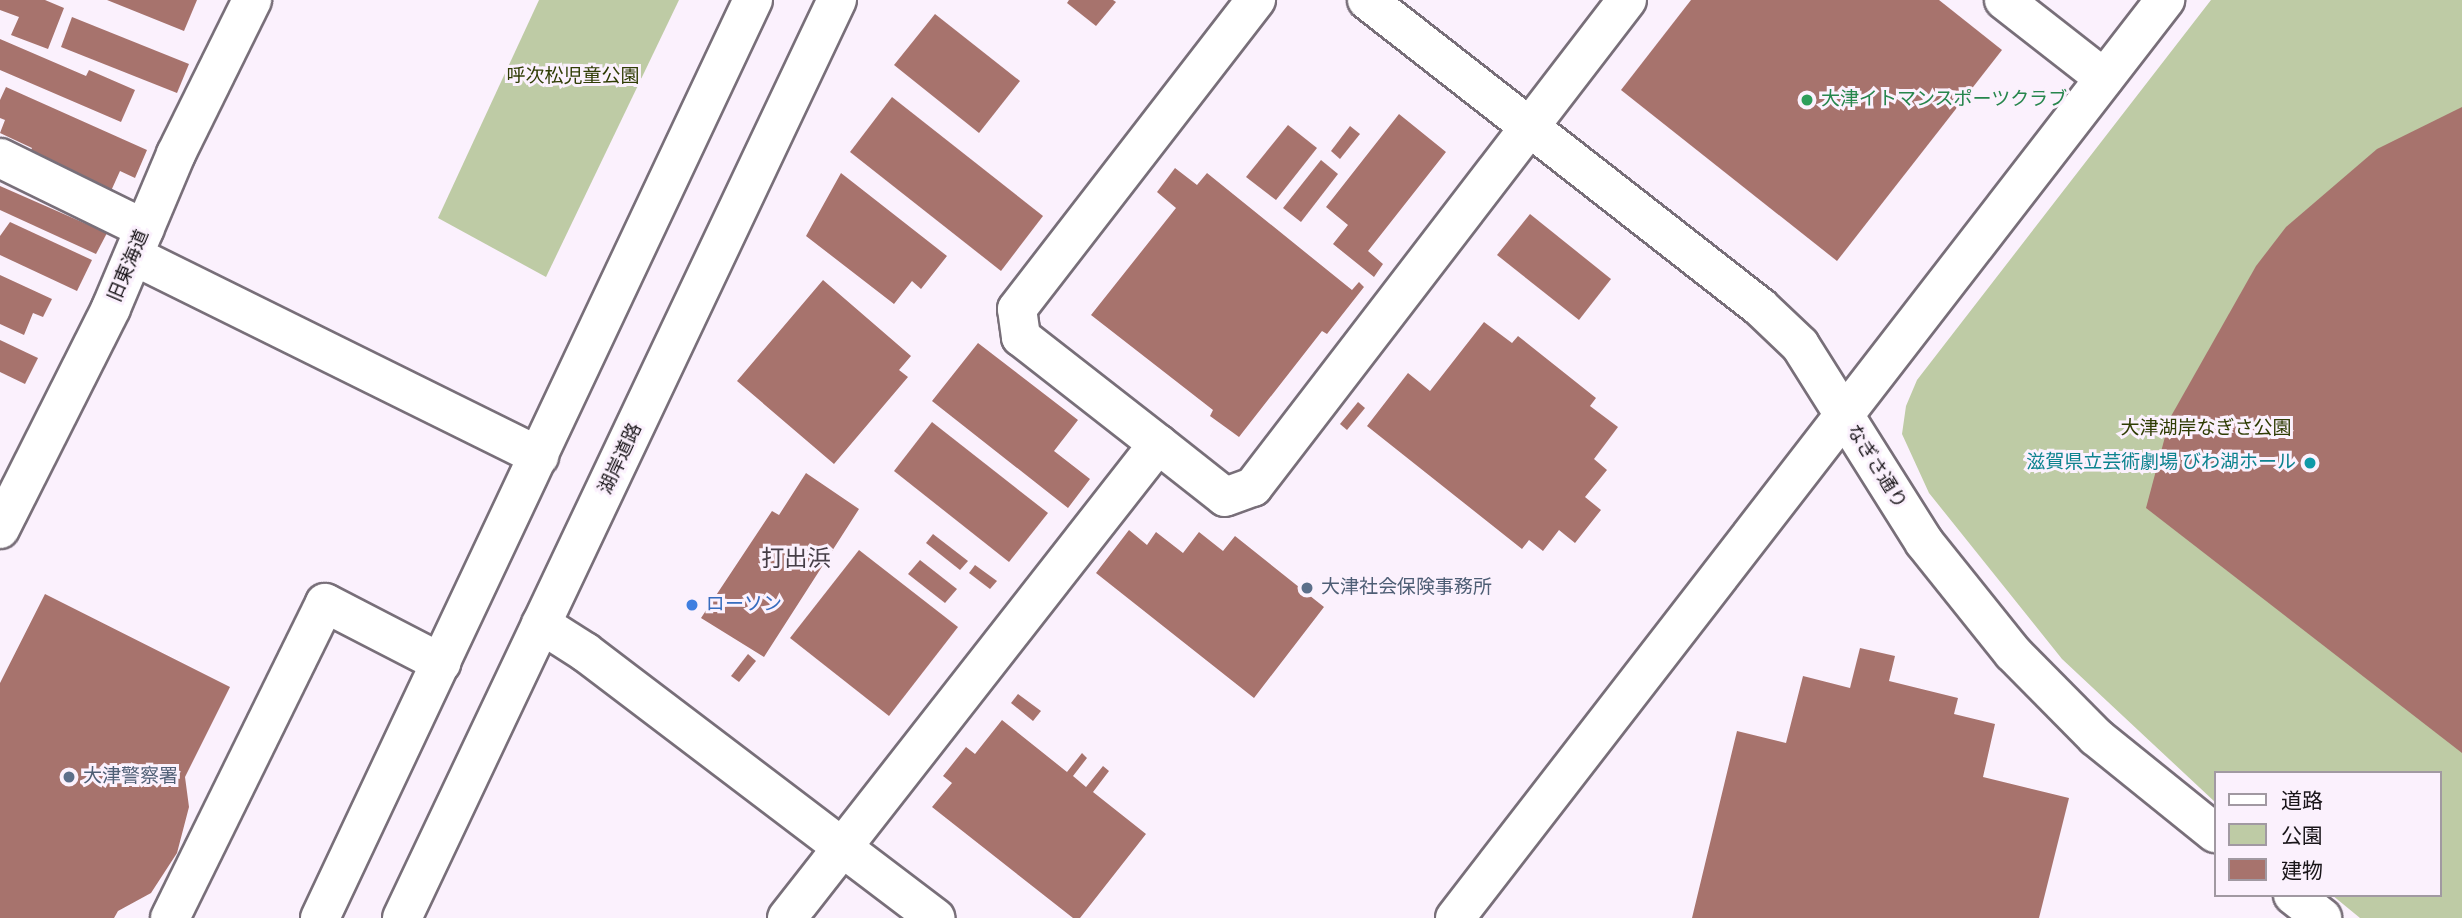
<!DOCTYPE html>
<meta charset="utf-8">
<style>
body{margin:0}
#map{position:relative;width:2462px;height:918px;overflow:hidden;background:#fbf1fd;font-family:"Source Sans 3","Noto Sans JP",sans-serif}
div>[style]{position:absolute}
.green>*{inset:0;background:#becba5}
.building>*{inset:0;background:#a7736d}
.roads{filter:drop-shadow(2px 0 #786f79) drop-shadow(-2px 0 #786f79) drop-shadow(0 2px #786f79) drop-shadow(0 -2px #786f79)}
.minor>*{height:38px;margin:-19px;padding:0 19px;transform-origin:19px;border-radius:19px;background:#fff}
.major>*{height:38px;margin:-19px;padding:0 19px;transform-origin:19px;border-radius:19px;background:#fff}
.dots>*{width:19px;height:19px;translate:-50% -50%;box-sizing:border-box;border:4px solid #fbf1fd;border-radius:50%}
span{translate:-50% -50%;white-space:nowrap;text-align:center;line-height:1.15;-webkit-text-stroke:6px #fbf1fd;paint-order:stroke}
.park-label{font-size:19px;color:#2f3c04}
.leisure-label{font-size:19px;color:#27864d}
.left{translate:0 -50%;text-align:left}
.street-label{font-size:19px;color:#191519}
.culture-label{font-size:19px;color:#0d838f}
.right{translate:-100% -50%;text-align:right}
.service-label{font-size:19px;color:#4e5e75}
.shop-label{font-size:19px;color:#366cbe}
.quarter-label{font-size:23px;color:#463e47}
.legend{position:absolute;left:2214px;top:771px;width:228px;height:126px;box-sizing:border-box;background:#fbf1fd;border:2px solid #a199a2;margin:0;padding:9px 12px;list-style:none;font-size:21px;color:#191519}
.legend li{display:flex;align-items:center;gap:14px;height:35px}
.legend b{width:35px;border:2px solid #a199a2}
</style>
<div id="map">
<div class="green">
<i style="clip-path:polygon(539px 0,679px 0,546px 277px,438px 218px)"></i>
<i style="clip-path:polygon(2211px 0,2462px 0,2462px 918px,2360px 918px,2332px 895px,2439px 895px,2439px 773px,2215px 773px,2215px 802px,2062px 659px,1929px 493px,1902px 434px,1906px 406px,1917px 380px)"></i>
</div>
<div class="building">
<i style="clip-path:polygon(0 0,45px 0,64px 8px,48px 49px,11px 35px,19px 17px,0 10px)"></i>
<i style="clip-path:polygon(107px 0,197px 0,184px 31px)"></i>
<i style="clip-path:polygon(1069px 0,1113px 0,1116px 2px,1096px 26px,1067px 3px)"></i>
<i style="clip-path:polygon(1691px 0,1939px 0,2002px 50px,1837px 261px,1621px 90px)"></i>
<i style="clip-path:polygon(935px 14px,1020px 81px,979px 133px,894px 65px)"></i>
<i style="clip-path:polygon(72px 17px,189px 64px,177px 93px,61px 47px)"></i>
<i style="clip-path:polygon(0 39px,86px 76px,89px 70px,135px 90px,121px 122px,0 70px)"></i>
<i style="clip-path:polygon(6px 87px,147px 150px,135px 178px,120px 171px,111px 191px,29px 154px,32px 148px,0 133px,5px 120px,0 118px,0 100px)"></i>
<i style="clip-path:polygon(892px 97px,1043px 216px,1001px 271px,850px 152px)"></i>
<i style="clip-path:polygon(2462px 107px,2462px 753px,2146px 508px,2170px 418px,2256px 266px,2286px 227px,2377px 149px)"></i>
<i style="clip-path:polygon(1399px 114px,1446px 152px,1368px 251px,1383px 264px,1374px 277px,1333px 244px,1348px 225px,1326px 207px)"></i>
<i style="clip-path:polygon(1288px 125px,1317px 148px,1276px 200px,1246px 177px)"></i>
<i style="clip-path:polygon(1350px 126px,1360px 134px,1340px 159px,1331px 151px)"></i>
<i style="clip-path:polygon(1321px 160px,1338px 174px,1301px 222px,1283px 208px)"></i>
<i style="clip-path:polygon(1175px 168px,1197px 185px,1207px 173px,1352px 290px,1359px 282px,1364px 287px,1327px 334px,1322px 331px,1239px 437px,1210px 416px,1213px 410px,1091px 315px,1176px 208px,1157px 192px)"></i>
<i style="clip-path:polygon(841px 173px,947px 256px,921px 289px,912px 281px,894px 304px,806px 236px)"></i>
<i style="clip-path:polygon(0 186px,107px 233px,96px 254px,0 210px)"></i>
<i style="clip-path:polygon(1530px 214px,1611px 279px,1579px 320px,1497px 255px)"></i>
<i style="clip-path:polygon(10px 222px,92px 260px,77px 291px,0 255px,0 236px)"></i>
<i style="clip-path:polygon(0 275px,52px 299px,43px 317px,33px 313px,24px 335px,0 324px)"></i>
<i style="clip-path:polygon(823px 280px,911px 356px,899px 370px,908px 377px,834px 464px,737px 381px)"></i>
<i style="clip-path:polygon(1484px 322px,1512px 343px,1518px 336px,1596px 398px,1590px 406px,1618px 427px,1594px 459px,1607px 470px,1585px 497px,1601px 510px,1575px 543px,1559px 530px,1543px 551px,1529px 540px,1522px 549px,1367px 426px,1408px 373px,1430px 391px)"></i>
<i style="clip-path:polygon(0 340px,38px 358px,25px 384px,0 372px)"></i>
<i style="clip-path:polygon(978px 343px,1078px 420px,1054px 451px,1090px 479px,1068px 508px,932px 401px)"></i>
<i style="clip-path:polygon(1358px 402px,1365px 408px,1347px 430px,1340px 424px)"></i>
<i style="clip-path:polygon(932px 422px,1048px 513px,1009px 562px,894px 471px)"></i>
<i style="clip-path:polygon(806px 473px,859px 509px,764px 657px,701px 618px,772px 511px,779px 515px)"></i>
<i style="clip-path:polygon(1129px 530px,1147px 545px,1156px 532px,1183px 553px,1199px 532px,1223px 551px,1235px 536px,1324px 607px,1254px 698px,1096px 573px)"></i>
<i style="clip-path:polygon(933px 534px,968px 561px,960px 570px,926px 543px)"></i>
<i style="clip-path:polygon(859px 550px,958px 627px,889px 716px,790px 638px)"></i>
<i style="clip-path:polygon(920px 560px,957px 589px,945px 603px,908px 574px)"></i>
<i style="clip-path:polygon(975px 565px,997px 581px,990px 589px,969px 573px)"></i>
<i style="clip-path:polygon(45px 594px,230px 687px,185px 777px,189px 807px,177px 853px,151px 893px,118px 911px,114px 918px,0 918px,0 683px)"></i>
<i style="clip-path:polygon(1860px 648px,1895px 656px,1889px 681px,1958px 698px,1954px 714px,1995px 724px,1983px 777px,2069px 798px,2039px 918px,1692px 918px,1737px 731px,1786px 743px,1803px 676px,1850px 688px)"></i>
<i style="clip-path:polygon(748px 654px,756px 661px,739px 682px,731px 676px)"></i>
<i style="clip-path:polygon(1018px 694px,1041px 711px,1033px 721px,1011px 703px)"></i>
<i style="clip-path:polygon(1002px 720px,1067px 772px,1082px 753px,1087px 758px,1073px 776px,1086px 787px,1103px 766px,1109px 771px,1093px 792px,1146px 834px,1080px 918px,1073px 918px,932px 807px,952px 783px,943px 776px,966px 747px,975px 754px)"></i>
</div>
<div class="roads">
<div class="minor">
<i style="left:1367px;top:0;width:499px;rotate:38deg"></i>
<i style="left:1760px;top:307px;width:55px;rotate:43.5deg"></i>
<i style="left:1800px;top:345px;width:233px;rotate:57.8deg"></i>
<i style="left:1924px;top:542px;width:142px;rotate:51.3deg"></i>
<i style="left:2013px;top:653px;width:118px;rotate:45.3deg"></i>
<i style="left:2096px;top:737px;width:153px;rotate:38.9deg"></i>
<i style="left:2004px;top:0;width:127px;rotate:38deg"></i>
<i style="left:0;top:158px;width:161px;rotate:26.1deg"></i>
<i style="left:134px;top:256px;width:452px;rotate:26.3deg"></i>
<i style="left:1158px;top:444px;width:174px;rotate:-142deg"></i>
<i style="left:1021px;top:337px;width:28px;rotate:-98deg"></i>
<i style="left:1017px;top:309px;width:391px;rotate:-52.3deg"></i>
<i style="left:0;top:529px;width:247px;rotate:-63.3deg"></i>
<i style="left:111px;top:308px;width:167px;rotate:-67.1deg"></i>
<i style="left:176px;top:154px;width:172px;rotate:-63.7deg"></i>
<i style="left:541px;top:624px;width:52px;rotate:32.5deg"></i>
<i style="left:585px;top:652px;width:440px;rotate:37.2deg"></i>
<i style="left:2293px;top:895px;width:37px;rotate:38deg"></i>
<i style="left:170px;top:918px;width:351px;rotate:-63.8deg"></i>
<i style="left:325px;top:603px;width:131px;rotate:27.3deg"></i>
<i style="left:787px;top:918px;width:602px;rotate:-51.95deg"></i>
<i style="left:1158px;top:444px;width:85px;rotate:38.3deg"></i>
<i style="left:1225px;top:497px;width:30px;rotate:-20deg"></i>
<i style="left:1253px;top:487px;width:614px;rotate:-52.48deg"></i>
<i style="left:1455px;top:918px;width:1161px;rotate:-52.28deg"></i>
</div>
<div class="major">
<i style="left:320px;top:918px;width:1015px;rotate:-64.75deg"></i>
<i style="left:402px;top:918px;width:1016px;rotate:-64.65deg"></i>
</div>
</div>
<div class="dots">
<i style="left:1807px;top:100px;background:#2e9e5b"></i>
<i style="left:2310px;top:463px;background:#0f9aa8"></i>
<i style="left:1307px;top:588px;background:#5c6f8a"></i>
<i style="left:692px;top:605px;background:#3f7fe0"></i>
<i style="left:69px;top:777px;background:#5c6f8a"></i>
</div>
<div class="park-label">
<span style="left:573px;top:77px">呼次松児童公園</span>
<span style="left:2206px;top:429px">大津湖岸なぎさ公園</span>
</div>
<div class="leisure-label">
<span class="left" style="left:1821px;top:100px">大津イトマンスポーツクラブ</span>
</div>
<div class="street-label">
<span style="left:129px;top:266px;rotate:-67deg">旧東海道</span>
<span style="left:621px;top:459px;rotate:-65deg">湖岸道路</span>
<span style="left:1876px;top:467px;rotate:58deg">なぎさ通り</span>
</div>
<div class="culture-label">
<span class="right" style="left:2296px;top:463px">滋賀県立芸術劇場 びわ湖ホール</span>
</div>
<div class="service-label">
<span class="left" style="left:1321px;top:588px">大津社会保険事務所</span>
<span class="left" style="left:83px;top:777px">大津警察署</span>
</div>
<div class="shop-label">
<span class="left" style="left:706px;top:605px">ローソン</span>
</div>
<div class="quarter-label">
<span style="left:796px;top:559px">打出浜</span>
</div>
<ul class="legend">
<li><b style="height:9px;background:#fff"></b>道路</li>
<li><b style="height:19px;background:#becba5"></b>公園</li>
<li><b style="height:19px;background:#a7736d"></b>建物</li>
</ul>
</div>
